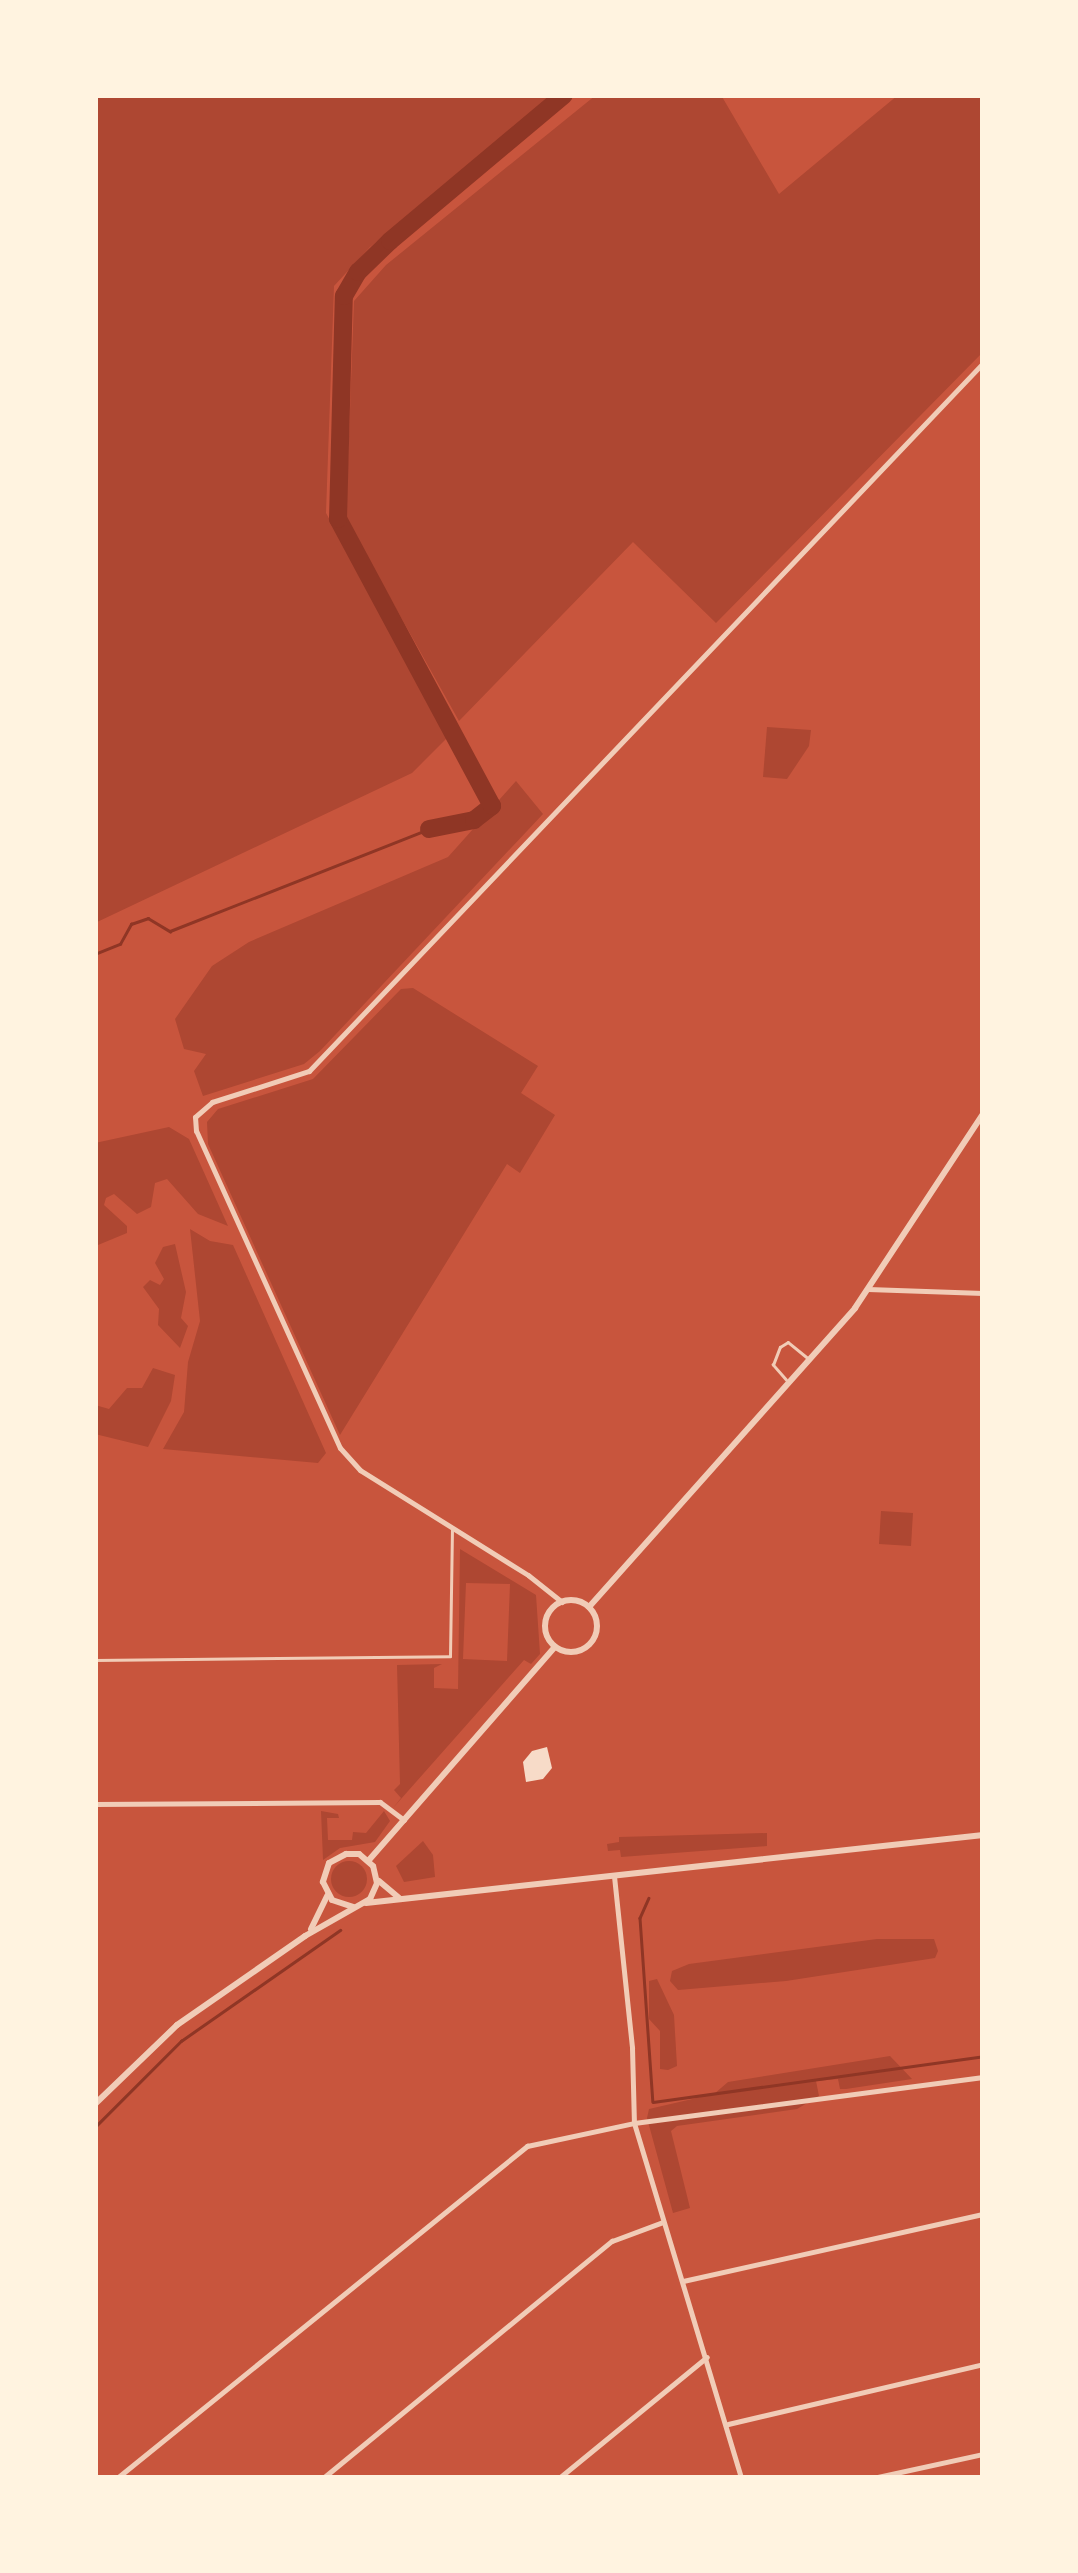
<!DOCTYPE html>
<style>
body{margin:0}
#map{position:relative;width:1078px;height:2573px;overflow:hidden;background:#c8553d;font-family:Lato,sans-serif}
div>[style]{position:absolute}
.green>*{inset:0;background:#ae4732}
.round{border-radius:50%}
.stream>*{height:2.5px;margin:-1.25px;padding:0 1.25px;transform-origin:1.25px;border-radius:1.25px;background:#8f3625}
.river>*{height:18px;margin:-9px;padding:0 9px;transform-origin:9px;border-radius:9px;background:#8f3625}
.building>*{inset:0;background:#f7dbc8}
.service>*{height:2.5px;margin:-1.25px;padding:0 1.25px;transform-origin:1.25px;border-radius:1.25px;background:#f1ccb7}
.minor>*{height:5px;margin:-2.5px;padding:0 2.5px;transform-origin:2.5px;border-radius:2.5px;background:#f1ccb7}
.tertiary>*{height:6px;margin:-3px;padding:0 3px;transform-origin:3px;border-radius:3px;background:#f1ccb7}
.tertiary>.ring{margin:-3px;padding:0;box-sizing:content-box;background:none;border:6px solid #f1ccb7;border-radius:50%}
span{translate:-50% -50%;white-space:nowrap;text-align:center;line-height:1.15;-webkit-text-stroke:9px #fff3e0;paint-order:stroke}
.frame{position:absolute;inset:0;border:98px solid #fff3e0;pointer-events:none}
</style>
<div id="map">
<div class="green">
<i style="clip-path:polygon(95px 95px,555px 95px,370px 247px,334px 286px,326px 513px,448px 737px,412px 773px,95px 923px)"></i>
<i style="clip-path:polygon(596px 95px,721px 95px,779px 194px,898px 95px,983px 95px,983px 352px,716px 623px,633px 542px,459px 721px,346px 519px,354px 301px,386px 265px)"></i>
<i style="clip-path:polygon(767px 727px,811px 730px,809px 746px,787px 779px,763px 777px)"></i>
<i style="clip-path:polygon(516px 781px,543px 814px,320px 1051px,304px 1064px,203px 1096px,194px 1071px,206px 1054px,184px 1049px,175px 1019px,212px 966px,249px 942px,448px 857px)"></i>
<i style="clip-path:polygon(413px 988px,538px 1066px,521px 1093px,555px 1115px,520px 1173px,507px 1164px,340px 1435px,208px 1144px,207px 1122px,218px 1109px,313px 1079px,401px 989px)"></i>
<i style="clip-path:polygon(169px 1127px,189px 1139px,228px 1226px,198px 1214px,167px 1179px,155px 1183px,151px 1207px,137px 1214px,114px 1194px,106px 1198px,104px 1205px,127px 1226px,127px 1233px,98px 1245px,95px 1259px,95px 1143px)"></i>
<i style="clip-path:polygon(190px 1229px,210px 1241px,233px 1245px,326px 1453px,318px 1463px,163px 1449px,184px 1412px,188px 1362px,200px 1321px)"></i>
<i style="clip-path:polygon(175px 1244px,186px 1292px,181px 1318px,188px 1326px,180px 1348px,158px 1325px,159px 1309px,143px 1287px,150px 1280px,160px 1285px,164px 1279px,155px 1263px,163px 1247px)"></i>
<i style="clip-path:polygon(153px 1368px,175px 1375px,171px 1401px,148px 1447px,95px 1434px,95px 1405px,109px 1409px,127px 1388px,142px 1388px)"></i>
<i style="clip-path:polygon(881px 1511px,913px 1513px,911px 1546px,879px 1544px)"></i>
<i style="clip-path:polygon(evenodd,460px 1549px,536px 1595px,540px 1654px,531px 1664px,524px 1660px,393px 1808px,401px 1798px,394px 1790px,400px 1784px,397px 1665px,442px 1664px,434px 1668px,434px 1688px,458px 1689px,460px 1549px,466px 1583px,510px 1584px,507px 1661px,463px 1659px,466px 1583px)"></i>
<i style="clip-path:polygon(321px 1811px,338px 1814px,339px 1818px,327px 1818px,328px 1840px,352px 1840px,353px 1832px,366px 1833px,384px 1811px,390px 1821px,375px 1842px,340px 1848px,323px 1860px)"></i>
<i style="clip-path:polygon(767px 1833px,767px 1846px,621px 1857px,620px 1850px,608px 1851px,607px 1844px,619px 1842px,619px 1837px)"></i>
<i style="clip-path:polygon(423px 1841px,433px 1855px,435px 1877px,404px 1882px,396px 1866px)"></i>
<i class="round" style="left:331px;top:1861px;width:36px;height:36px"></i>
<i style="clip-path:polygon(877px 1939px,934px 1939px,938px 1951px,935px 1958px,786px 1981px,678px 1990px,670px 1981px,672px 1971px,689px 1964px)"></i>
<i style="clip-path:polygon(657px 1979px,674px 2015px,677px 2066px,668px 2070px,660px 2069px,660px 2031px,649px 2019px,649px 1981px)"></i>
<i style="clip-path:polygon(890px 2056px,912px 2079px,846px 2089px,840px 2089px,838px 2079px,816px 2081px,819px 2096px,797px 2109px,677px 2126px,671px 2131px,690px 2208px,673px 2213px,647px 2118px,649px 2109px,714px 2094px,728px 2082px)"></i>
</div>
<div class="stream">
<i style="left:95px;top:954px;width:27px;rotate:-22deg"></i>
<i style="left:120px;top:944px;width:23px;rotate:-61deg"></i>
<i style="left:131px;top:924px;width:18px;rotate:-19deg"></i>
<i style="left:148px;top:918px;width:26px;rotate:31deg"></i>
<i style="left:170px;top:931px;width:278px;rotate:-21.5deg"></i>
<i style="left:649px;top:1898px;width:22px;rotate:114deg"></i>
<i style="left:640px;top:1918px;width:184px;rotate:86deg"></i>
<i style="left:653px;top:2102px;width:333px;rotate:-7.9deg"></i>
<i style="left:95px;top:2127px;width:122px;rotate:-45deg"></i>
<i style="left:181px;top:2041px;width:194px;rotate:-34.9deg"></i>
</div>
<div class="river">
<i style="left:429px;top:829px;width:46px;rotate:-11.3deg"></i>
<i style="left:474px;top:820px;width:23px;rotate:-38deg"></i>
<i style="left:492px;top:806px;width:326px;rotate:-118.2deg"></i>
<i style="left:338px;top:519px;width:223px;rotate:-88.5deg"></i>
<i style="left:344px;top:296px;width:28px;rotate:-60deg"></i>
<i style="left:358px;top:272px;width:45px;rotate:-44.1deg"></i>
<i style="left:390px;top:241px;width:227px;rotate:-40deg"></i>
</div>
<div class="building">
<i style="clip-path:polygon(547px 1747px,552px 1768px,543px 1779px,526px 1782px,523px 1762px,532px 1751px)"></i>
</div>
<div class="service">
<i style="left:786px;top:1380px;width:20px;rotate:-131deg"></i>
<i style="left:773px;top:1365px;width:19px;rotate:-69deg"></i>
<i style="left:780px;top:1347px;width:9px;rotate:-32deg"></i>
<i style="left:788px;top:1342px;width:27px;rotate:39deg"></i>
<i style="left:95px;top:1660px;width:355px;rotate:-0.6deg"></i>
<i style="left:450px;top:1656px;width:127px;rotate:-89.1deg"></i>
</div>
<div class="minor">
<i style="left:868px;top:1289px;width:115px;rotate:2deg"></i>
<i style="left:562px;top:1602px;width:43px;rotate:-141.5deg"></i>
<i style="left:528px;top:1575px;width:198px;rotate:-148deg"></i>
<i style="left:360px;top:1470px;width:30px;rotate:-132deg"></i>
<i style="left:340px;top:1448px;width:348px;rotate:-114.4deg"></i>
<i style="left:196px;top:1131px;width:14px;rotate:-94deg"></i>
<i style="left:195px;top:1117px;width:23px;rotate:-41deg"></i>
<i style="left:212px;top:1102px;width:102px;rotate:-17.7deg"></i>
<i style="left:309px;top:1071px;width:978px;rotate:-46.41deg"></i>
<i style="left:95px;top:1804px;width:285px;rotate:-0.4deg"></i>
<i style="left:380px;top:1802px;width:30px;rotate:37deg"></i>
<i style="left:614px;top:1876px;width:173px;rotate:84deg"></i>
<i style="left:632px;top:2048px;width:75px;rotate:88.5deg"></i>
<i style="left:634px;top:2123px;width:371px;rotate:73.2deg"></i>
<i style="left:683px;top:2281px;width:307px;rotate:-12.6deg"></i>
<i style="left:728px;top:2424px;width:262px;rotate:-13.2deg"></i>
<i style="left:117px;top:2478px;width:528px;rotate:-39deg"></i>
<i style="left:527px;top:2146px;width:109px;rotate:-12.1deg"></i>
<i style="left:634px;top:2123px;width:352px;rotate:-7.5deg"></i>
<i style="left:323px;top:2478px;width:374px;rotate:-39.4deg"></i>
<i style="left:612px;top:2241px;width:54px;rotate:-20.4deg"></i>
<i style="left:559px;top:2478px;width:191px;rotate:-39.3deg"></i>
<i style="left:873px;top:2478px;width:113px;rotate:-12.3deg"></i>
</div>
<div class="tertiary">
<i class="ring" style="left:545px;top:1600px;width:46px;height:46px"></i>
<i style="left:589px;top:1607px;width:400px;rotate:-48.3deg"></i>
<i style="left:855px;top:1308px;width:232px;rotate:-56.6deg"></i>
<i style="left:369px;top:1860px;width:283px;rotate:-48.9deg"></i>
<i style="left:379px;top:1881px;width:26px;rotate:40deg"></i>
<i style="left:366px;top:1903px;width:621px;rotate:-6.29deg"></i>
<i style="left:311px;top:1929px;width:37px;rotate:-64deg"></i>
<i style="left:95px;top:2104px;width:114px;rotate:-43.9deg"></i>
<i style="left:177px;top:2025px;width:156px;rotate:-34.8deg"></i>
<i style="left:305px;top:1936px;width:75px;rotate:-29.6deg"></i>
<i style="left:370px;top:1899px;width:17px;rotate:-66deg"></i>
<i style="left:377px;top:1883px;width:17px;rotate:-103deg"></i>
<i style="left:373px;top:1866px;width:18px;rotate:-139deg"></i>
<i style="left:359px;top:1854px;width:13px;rotate:180deg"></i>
<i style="left:346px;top:1854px;width:19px;rotate:152deg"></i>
<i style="left:329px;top:1863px;width:20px;rotate:108deg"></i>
<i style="left:323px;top:1882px;width:20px;rotate:63deg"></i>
<i style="left:332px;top:1900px;width:22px;rotate:18deg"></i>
</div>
<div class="frame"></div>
</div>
